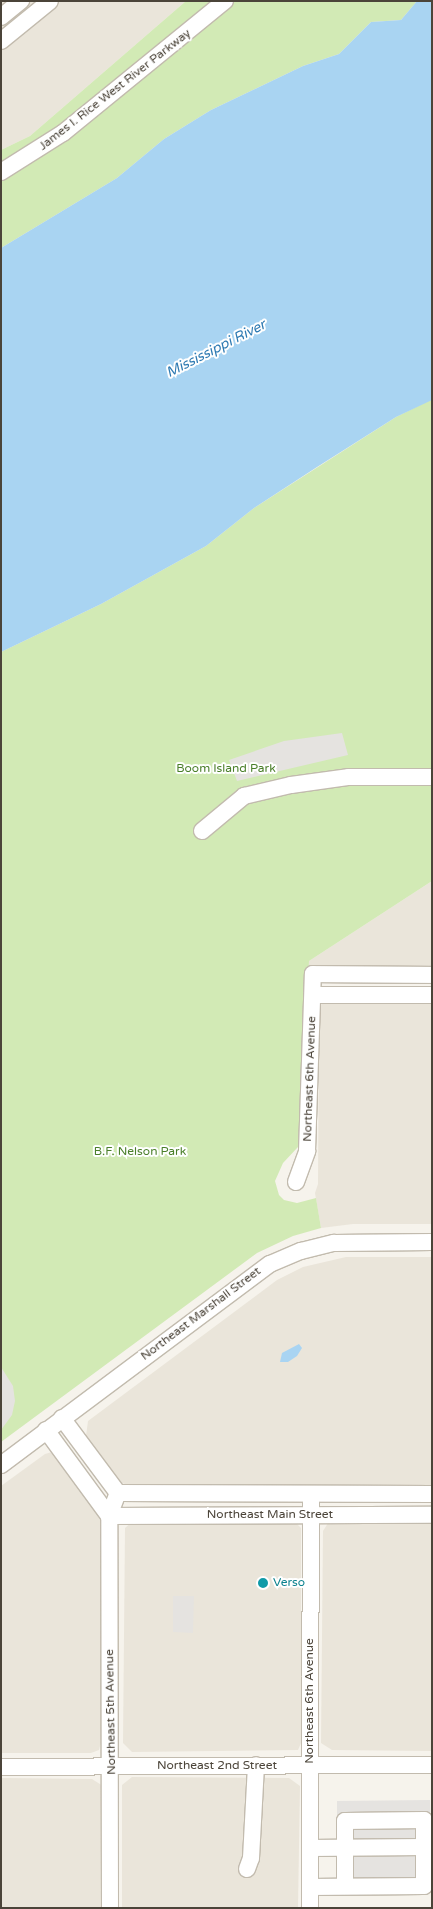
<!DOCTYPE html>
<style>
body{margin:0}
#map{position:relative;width:433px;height:1909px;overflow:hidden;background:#f6f3ec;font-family:"Varela Round",sans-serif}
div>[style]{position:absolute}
.residential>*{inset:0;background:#eae5da}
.green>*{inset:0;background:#d2eab5}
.parking>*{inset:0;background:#e5e3e0}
.water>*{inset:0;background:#a9d4f2}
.roads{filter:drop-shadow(1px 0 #c2bbae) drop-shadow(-1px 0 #c2bbae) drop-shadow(0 1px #c2bbae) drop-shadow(0 -1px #c2bbae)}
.minor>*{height:16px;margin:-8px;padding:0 8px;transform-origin:8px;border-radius:8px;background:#fff}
.dots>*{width:14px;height:14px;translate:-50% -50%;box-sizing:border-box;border:2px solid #fff;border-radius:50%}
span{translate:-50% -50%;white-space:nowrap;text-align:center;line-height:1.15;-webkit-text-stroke:4px #fff;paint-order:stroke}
.street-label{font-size:12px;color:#4b4439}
.park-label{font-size:12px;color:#4a7f2a}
.culture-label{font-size:12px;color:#0d838f}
.left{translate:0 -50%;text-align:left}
.water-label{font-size:14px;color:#2e7ab2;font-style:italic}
.frame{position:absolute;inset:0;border:2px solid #4b4439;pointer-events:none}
</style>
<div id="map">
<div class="residential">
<i style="clip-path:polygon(1px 1px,186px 1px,30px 136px,1px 150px)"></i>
<i style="clip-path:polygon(432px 881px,432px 968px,308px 966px,309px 961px)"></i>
<i style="clip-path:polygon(325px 1000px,432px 1000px,432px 1224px,353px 1224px,321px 1228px,315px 1193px,318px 1184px,319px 1007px)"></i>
<i style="clip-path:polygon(346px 1257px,432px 1257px,432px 1486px,131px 1486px,122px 1483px,86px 1436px,88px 1421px,277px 1280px,303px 1267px)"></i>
<i style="clip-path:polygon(52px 1452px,101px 1513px,101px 1742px,99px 1750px,91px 1753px,1px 1753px,1px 1486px,45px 1454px)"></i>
<i style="clip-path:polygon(330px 1520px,432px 1520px,432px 1751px,332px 1750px,321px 1743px,323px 1531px)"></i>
<i style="clip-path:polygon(133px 1521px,294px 1521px,301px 1528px,301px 1743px,298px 1750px,132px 1752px,123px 1743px,125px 1528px)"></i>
<i style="clip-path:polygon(132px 1777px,289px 1778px,300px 1786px,298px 1908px,122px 1908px,122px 1785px)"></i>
<i style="clip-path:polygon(1px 1778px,92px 1779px,103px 1786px,102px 1908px,1px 1908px)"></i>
</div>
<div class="green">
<i style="clip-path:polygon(186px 1px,417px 1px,401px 20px,371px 22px,339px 54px,303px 66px,211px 110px,164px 139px,117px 178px,1px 248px,1px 150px,30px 136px)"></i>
<i style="clip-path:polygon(432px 399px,432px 881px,309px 961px,298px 1147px,283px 1163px,275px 1181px,279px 1195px,284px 1200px,297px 1203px,316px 1198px,321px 1228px,293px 1236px,257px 1253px,1px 1442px,1px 652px,101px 604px,206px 546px,254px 508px,396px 417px)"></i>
</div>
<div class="parking">
<i style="clip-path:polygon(342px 733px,348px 755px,237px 781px,229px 760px,284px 741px)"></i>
<i style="clip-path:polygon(1px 1367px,13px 1386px,15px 1401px,12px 1415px,1px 1430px)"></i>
<i style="clip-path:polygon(173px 1596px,194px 1596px,193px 1633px,173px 1632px)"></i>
<i style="clip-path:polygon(430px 1800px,432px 1893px,337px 1893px,337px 1801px)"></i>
</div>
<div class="water">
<i style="clip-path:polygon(417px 1px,432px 1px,432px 400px,396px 417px,317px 467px,254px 508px,206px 546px,101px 604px,1px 652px,1px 248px,117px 178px,164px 139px,211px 110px,303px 66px,339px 54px,371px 22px,401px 20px)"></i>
<i style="clip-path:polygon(299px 1344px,302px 1348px,297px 1356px,288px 1362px,280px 1362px,282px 1353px)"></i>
</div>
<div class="roads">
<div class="minor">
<i style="left:1px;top:17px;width:26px;rotate:-39deg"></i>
<i style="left:1px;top:41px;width:63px;rotate:-39.2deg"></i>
<i style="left:1px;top:172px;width:73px;rotate:-32.2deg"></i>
<i style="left:63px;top:133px;width:209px;rotate:-39.2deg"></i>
<i style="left:202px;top:831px;width:55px;rotate:-39.8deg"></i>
<i style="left:244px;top:796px;width:48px;rotate:-13.2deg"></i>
<i style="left:291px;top:785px;width:59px;rotate:-7.9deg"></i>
<i style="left:349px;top:777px;width:83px"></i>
<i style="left:313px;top:995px;width:119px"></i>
<i style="left:296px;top:1182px;width:33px;rotate:-70deg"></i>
<i style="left:307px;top:1151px;width:177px;rotate:-88.1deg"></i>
<i style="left:313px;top:974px;width:119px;rotate:0.5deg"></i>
<i style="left:62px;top:1418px;width:94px;rotate:53.3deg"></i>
<i style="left:46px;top:1430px;width:107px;rotate:53.8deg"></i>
<i style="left:1px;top:1465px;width:336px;rotate:-36.8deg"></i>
<i style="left:270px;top:1264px;width:34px;rotate:-23deg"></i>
<i style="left:301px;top:1251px;width:34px;rotate:-14deg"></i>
<i style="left:334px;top:1243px;width:98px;rotate:-0.6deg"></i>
<i style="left:118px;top:1493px;width:314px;rotate:0.2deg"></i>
<i style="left:109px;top:1516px;width:323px;rotate:-0.2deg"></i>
<i style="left:1px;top:1767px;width:431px;rotate:-0.3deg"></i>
<i style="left:247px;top:1869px;width:12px;rotate:-70deg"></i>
<i style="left:251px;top:1858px;width:93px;rotate:-86.9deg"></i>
<i style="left:345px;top:1886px;width:65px;rotate:-90deg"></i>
<i style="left:345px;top:1821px;width:79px;rotate:-0.7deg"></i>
<i style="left:424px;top:1820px;width:27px;rotate:90deg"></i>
<i style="left:310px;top:1887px;width:114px;rotate:-0.5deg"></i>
<i style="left:424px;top:1886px;width:39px;rotate:-90deg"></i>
<i style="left:424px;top:1847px;width:114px;rotate:179.5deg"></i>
<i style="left:110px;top:1908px;width:392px;rotate:-90.1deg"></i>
<i style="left:109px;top:1516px;width:25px;rotate:-69deg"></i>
<i style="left:310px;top:1908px;width:413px;rotate:-89.9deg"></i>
</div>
</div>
<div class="dots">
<i style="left:263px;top:1583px;background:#0f9aa8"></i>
</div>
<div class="street-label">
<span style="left:115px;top:90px;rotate:-38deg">James I. Rice West River Parkway</span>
<span style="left:310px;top:1079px;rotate:-88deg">Northeast 6th Avenue</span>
<span style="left:201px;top:1314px;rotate:-37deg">Northeast Marshall Street</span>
<span style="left:270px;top:1515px">Northeast Main Street</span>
<span style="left:310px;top:1701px;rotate:-90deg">Northeast 6th Avenue</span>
<span style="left:111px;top:1712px;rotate:-91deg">Northeast 5th Avenue</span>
<span style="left:217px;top:1766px">Northeast 2nd Street</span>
</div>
<div class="park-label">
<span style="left:226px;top:769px">Boom Island Park</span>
<span style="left:140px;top:1152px">B.F. Nelson Park</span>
</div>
<div class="culture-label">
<span class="left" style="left:273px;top:1583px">Verso</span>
</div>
<div class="water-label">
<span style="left:216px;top:349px;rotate:-27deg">Mississippi River</span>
</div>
<div class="frame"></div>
</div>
